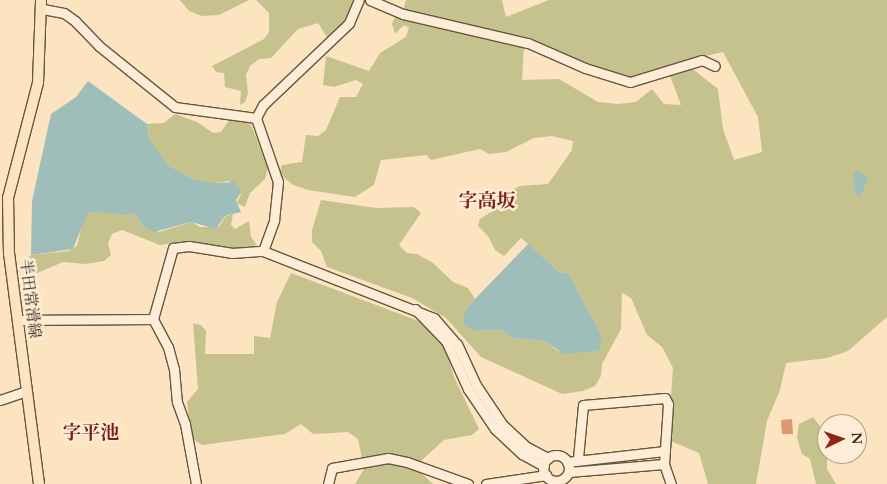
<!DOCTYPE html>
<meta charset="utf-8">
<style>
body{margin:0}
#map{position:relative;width:887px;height:484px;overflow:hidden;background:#fce4c1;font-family:Cardo,"Noto Serif JP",serif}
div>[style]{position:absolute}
.green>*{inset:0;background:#c6c28e}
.water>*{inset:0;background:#a0beb9}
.building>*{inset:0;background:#da9a6f}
.roads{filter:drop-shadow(1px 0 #68553d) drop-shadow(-1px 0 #68553d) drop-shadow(0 1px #68553d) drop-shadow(0 -1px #68553d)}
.minor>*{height:9px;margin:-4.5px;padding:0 4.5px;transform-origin:4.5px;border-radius:4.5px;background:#fdedd7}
.minor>.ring{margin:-4.5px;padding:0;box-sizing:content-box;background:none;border:9px solid #fdedd7;border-radius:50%}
.major>*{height:10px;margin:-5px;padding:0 5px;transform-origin:5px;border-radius:5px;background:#fce4c1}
span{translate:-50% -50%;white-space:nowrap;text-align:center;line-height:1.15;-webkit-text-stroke:4.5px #fdedd7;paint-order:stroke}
.street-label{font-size:16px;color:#372511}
.quarter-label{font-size:19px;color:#7a1f14;font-weight:700}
.north{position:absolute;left:817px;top:414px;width:50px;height:50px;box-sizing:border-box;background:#fdedd7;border:1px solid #ae9d88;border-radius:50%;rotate:87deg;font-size:14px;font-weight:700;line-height:20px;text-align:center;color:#372511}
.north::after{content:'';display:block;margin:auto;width:18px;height:22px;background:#8f2418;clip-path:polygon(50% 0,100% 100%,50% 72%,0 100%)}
</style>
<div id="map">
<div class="green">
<i style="clip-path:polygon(180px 0,249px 0,219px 15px,202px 16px,189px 11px)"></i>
<i style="clip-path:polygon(256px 0,354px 0,341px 29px,328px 39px,318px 23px,298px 29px,271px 58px,259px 59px,250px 66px,246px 75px,248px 93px,245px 102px,240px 105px,241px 91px,225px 87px,224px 73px,216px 72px,212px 66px,264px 39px,269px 32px,269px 13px)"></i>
<i style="clip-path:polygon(406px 0,502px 0,506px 17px,549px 0,887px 0,887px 317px,848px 351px,827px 358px,786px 363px,780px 390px,767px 421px,756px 484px,708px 484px,699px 453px,668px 440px,673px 368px,662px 347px,647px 335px,631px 298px,622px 293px,621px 329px,602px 364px,601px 376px,595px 386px,583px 391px,562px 394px,481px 357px,446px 318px,412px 298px,327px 267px,321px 251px,312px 242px,312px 230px,321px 200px,376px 208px,414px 207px,421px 213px,399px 245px,407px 253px,417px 254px,433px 263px,453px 282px,468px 288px,475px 299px,465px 311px,476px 331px,502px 330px,512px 338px,544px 341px,558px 351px,593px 351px,600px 332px,569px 274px,560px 272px,521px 238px,504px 256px,495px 250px,488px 236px,478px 226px,480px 219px,494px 210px,495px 199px,520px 186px,548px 184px,572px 150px,573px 141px,552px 136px,534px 138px,506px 152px,489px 154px,480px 149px,431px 160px,426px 155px,381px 160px,374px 185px,355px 197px,308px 190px,293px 185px,281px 175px,280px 170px,282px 165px,302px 162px,306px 135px,318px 136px,326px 130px,340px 97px,356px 97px,363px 84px,356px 80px,334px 87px,323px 85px,326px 56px,369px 71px,380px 53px,406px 37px,409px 28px,404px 25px,395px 34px,392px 24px,395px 17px,524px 45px,522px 80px,559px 79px,598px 102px,618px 104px,636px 102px,652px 89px,664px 104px,681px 105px,669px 73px,690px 67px,718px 89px,723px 129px,734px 160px,762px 152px,758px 117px,723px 52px,671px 64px,629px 80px,529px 40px,403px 11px)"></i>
<i style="clip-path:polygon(175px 114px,197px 122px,213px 133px,221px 132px,230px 119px,246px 120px,252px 127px,268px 168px,265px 179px,250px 193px,245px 207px,237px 203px,241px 194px,229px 181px,215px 183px,193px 179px,168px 165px,157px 151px,149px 139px,147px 124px,164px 123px)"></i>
<i style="clip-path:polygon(95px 211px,137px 215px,142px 226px,159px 232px,192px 222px,200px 227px,219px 227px,225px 217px,233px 214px,231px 225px,235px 229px,249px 221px,251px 237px,257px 245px,233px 249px,188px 241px,160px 245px,122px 230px,112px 234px,108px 243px,111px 255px,104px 261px,86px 264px,63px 262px,35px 274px,27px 273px,26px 259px,31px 255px,68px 251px,77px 246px,84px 217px,88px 212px)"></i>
<i style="clip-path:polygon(291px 273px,416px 320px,434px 331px,446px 350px,454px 377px,479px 429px,472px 435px,444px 440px,421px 461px,420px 472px,433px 484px,355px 484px,364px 469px,362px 458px,358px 439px,348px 432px,313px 434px,301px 424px,285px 434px,202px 445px,191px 438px,187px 402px,198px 389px,193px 323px,201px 325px,206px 331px,205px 354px,254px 354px,254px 336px,270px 338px,277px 302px)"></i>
<i style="clip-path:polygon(813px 417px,827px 435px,827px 469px,836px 484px,816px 484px,810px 459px,802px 454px,797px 438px,799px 424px)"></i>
</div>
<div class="water">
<i style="clip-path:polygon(88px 81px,147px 124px,149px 139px,168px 165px,193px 179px,215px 183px,234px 182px,242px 191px,236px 200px,241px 212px,225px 216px,216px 229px,191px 222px,154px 232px,142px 226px,137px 215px,88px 212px,73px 249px,31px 255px,32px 201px,51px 114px,76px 97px)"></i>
<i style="clip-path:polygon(858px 170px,868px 179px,860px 197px,855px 194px,854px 185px,854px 173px)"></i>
<i style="clip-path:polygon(528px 244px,560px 272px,569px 274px,600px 332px,601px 346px,598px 351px,564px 354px,544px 341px,512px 338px,502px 330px,476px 331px,463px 325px,465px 311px,475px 299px)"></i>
</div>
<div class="building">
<i style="clip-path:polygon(792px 419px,793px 434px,782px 434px,781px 420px)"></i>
</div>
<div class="roads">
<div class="minor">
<i style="left:370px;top:0;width:36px;rotate:23deg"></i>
<i style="left:403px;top:14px;width:128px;rotate:13.1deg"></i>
<i style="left:528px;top:43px;width:62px;rotate:23.7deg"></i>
<i style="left:585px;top:68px;width:47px;rotate:17.3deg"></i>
<i style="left:630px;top:82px;width:75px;rotate:-17deg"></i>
<i style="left:702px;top:60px;width:14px;rotate:25deg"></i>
<i style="left:43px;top:9px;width:21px;rotate:11deg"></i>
<i style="left:64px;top:13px;width:14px;rotate:36deg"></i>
<i style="left:75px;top:21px;width:35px;rotate:46deg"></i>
<i style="left:99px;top:46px;width:97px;rotate:38.8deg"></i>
<i style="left:175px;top:107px;width:82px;rotate:7.7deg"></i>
<i style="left:263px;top:251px;width:33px;rotate:-70deg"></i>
<i style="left:274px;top:220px;width:38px;rotate:-84deg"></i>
<i style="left:278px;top:182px;width:68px;rotate:-109deg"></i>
<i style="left:256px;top:118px;width:15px;rotate:-62deg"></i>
<i style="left:263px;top:105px;width:119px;rotate:-43.6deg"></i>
<i style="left:349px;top:23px;width:25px;rotate:-67deg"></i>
<i style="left:415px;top:309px;width:45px;rotate:45.9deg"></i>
<i style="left:446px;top:341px;width:53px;rotate:65.4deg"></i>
<i style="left:468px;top:389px;width:48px;rotate:56deg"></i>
<i style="left:495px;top:429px;width:37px;rotate:43deg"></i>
<i style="left:522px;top:454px;width:25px;rotate:29deg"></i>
<i style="left:153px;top:319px;width:74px;rotate:-74.3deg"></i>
<i style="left:173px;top:248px;width:16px;rotate:-7deg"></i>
<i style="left:189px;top:246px;width:44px;rotate:9.2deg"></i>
<i style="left:232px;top:253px;width:31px;rotate:-4deg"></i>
<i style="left:263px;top:251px;width:184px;rotate:21.4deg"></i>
<i style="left:434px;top:318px;width:35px;rotate:49deg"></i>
<i style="left:457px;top:344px;width:45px;rotate:65.1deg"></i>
<i style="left:476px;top:385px;width:47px;rotate:56.3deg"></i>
<i style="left:502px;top:424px;width:34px;rotate:43deg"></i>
<i style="left:527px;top:447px;width:24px;rotate:28deg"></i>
<i style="left:153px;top:319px;width:32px;rotate:62deg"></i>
<i style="left:168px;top:347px;width:23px;rotate:75deg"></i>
<i style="left:174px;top:369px;width:33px;rotate:85deg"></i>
<i style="left:177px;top:402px;width:23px;rotate:70deg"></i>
<i style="left:185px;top:424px;width:61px;rotate:79.6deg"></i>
<i style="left:17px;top:320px;width:136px;rotate:-0.4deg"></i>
<i style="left:0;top:400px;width:28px;rotate:-19deg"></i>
<i class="ring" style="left:543px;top:455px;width:17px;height:17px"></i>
<i style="left:578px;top:458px;width:53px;rotate:-84.6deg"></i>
<i style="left:583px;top:405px;width:82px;rotate:-4.9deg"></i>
<i style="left:665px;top:398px;width:7px;rotate:63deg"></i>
<i style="left:668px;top:404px;width:60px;rotate:93.8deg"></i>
<i style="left:664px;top:464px;width:21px;rotate:71deg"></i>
<i style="left:567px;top:462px;width:98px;rotate:-6.5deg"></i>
<i style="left:569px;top:472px;width:95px;rotate:-4.8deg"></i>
<i style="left:328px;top:484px;width:16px;rotate:-76deg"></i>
<i style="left:332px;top:468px;width:57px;rotate:-10.1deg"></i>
<i style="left:388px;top:458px;width:19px;rotate:12deg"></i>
<i style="left:407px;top:462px;width:65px;rotate:19.8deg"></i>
<i style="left:486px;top:484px;width:61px;rotate:-8.5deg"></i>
</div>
<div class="major">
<i style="left:39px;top:484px;width:232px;rotate:-97.4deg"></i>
<i style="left:9px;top:254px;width:56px;rotate:-91deg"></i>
<i style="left:8px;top:198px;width:119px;rotate:-75.4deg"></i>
<i style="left:38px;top:83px;width:83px;rotate:-87.9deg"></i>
</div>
</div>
<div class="street-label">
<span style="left:30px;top:299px;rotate:83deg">半田常滑線</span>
</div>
<div class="quarter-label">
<span style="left:487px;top:202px">字高坂</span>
<span style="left:91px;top:434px">字平池</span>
</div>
<div class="north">N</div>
</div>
